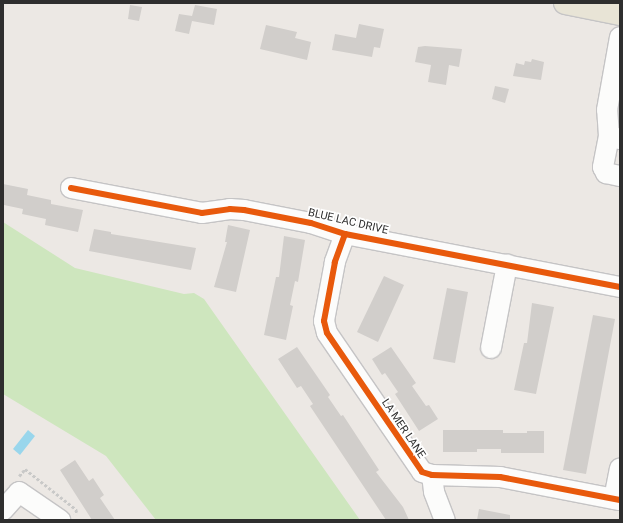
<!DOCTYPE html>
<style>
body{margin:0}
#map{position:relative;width:623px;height:523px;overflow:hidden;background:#ece8e4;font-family:Roboto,sans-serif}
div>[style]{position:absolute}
.green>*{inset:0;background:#cee6be}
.water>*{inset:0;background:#99d6ec}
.building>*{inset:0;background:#d1cecb}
.path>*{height:2.5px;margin-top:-1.25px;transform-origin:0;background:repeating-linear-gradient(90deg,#c9c9c8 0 3px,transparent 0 5px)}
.roads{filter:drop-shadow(1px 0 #c5c4c5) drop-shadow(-1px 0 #c5c4c5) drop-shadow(0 1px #c5c4c5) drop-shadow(0 -1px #c5c4c5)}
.minor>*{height:20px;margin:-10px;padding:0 10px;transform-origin:10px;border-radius:10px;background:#fcfcfb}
.major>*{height:22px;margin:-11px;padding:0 11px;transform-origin:11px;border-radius:11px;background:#e8e4d6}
.cycleway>*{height:6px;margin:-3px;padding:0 3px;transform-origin:3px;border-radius:3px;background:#e8590c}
span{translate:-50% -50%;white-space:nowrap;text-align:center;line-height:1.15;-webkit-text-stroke:3.5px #fff;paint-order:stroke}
.street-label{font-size:11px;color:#2e2e2e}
.frame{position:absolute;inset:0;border:4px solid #2e2e2e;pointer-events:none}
</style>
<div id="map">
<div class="green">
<i style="clip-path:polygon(3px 222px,75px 268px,184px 294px,194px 293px,204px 299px,360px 520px,156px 520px,106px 456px,3px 394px)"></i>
</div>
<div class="water">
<i style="clip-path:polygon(28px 430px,35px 436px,20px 455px,13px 449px)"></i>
</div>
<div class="building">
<i style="clip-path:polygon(130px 5px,142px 7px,139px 21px,128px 19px)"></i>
<i style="clip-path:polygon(195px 5px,217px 9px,214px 25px,192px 21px,189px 34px,175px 31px,179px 14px,192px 16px)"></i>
<i style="clip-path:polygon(359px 24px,384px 29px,380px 48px,374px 47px,372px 57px,332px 50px,335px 34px,356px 38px)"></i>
<i style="clip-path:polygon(266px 25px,297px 32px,295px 38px,311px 42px,307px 60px,260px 49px)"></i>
<i style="clip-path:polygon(425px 46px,462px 49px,459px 67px,449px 65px,446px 85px,428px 82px,431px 65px,415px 62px,418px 47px)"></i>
<i style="clip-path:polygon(532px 59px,544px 62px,541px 80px,513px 76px,516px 63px,524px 65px,525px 61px,531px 62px)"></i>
<i style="clip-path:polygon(495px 86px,509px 89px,505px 103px,492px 99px)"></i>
<i style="clip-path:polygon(3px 184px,28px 189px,27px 195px,51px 200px,51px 204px,83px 210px,78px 232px,45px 225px,46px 219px,22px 214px,23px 209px,4px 205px)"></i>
<i style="clip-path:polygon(228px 225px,250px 230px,236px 292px,214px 287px,227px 242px,225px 242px)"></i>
<i style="clip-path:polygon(94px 229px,111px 232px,111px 234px,196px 248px,191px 270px,89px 251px)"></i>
<i style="clip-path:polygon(284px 236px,305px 240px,298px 282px,295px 281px,290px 305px,293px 306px,286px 340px,264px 335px,276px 277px,279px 277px)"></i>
<i style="clip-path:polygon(384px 276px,404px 285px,378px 342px,357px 332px)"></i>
<i style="clip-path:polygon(447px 288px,468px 292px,455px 363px,433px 359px)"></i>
<i style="clip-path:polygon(532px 303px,554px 307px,536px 394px,514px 390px,524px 343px,527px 343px)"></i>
<i style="clip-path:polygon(593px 315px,615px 319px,586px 474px,563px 470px)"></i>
<i style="clip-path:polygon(297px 347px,330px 395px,328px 397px,341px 416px,343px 415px,379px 470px,376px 472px,403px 507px,409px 520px,386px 520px,310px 406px,313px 404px,301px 386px,297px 388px,278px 359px)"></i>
<i style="clip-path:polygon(391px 347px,416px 383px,412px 386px,426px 406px,429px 405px,438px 419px,419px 431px,395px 394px,398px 392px,385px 373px,382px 375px,372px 359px)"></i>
<i style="clip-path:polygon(443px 430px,503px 430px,503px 433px,527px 433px,527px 431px,544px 431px,544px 453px,501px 453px,501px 449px,477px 449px,477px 452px,443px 452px)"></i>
<i style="clip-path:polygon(75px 460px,89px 481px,93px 478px,104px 495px,100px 498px,115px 520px,92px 520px,60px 470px)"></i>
<i style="clip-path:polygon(479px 509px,510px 515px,510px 520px,477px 520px)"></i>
</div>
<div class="path">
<i style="left:19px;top:476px;width:9px;rotate:-49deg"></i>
<i style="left:25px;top:469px;width:66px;rotate:38.3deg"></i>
<i style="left:77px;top:510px;width:5px;rotate:112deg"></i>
</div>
<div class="roads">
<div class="minor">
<i style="left:609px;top:136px;width:26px;rotate:-94deg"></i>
<i style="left:607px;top:110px;width:74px;rotate:-79.9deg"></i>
<i style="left:620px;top:139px;width:11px;rotate:-165deg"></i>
<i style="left:609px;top:136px;width:32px;rotate:101deg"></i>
<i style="left:603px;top:167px;width:7px;rotate:63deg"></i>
<i style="left:606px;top:173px;width:14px;rotate:12deg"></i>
<i style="left:71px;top:188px;width:133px;rotate:10.8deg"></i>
<i style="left:202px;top:213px;width:28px;rotate:-8deg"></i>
<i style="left:230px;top:209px;width:14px;rotate:4deg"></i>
<i style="left:244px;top:210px;width:68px;rotate:11deg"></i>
<i style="left:311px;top:223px;width:36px;rotate:18deg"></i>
<i style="left:345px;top:234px;width:280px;rotate:10.9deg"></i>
<i style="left:345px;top:234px;width:30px;rotate:110deg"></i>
<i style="left:335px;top:262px;width:60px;rotate:100.6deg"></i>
<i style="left:324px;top:321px;width:12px;rotate:76deg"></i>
<i style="left:327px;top:333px;width:168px;rotate:55.6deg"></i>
<i style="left:422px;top:472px;width:10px;rotate:17deg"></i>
<i style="left:432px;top:475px;width:68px;rotate:1.7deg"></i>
<i style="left:500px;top:477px;width:122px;rotate:10.9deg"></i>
<i style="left:491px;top:348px;width:85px;rotate:-79.1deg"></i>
<i style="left:432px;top:475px;width:17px;rotate:83deg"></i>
<i style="left:434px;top:492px;width:30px;rotate:69deg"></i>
<i style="left:614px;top:499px;width:31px;rotate:-79deg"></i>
<i style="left:3px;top:510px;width:24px;rotate:-48deg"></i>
<i style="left:19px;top:492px;width:50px;rotate:34.3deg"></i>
</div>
<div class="major">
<i style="left:565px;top:3px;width:56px;rotate:11.3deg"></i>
</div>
</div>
<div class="cycleway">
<i style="left:71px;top:188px;width:133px;rotate:10.8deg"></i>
<i style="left:202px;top:213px;width:28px;rotate:-8deg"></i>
<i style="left:230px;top:209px;width:14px;rotate:4deg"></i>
<i style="left:244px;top:210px;width:68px;rotate:11deg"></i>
<i style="left:311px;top:223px;width:36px;rotate:18deg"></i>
<i style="left:345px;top:234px;width:280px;rotate:10.9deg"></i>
<i style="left:345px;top:234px;width:30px;rotate:110deg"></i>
<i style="left:335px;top:262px;width:60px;rotate:100.6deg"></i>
<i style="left:324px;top:321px;width:12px;rotate:76deg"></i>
<i style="left:327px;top:333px;width:168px;rotate:55.6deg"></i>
<i style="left:422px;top:472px;width:10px;rotate:17deg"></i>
<i style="left:432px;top:475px;width:68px;rotate:1.7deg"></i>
<i style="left:500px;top:477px;width:122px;rotate:10.9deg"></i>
</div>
<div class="street-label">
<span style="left:348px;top:222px;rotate:13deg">BLUE LAC DRIVE</span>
<span style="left:403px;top:429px;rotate:56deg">LA MER LANE</span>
</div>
<div class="frame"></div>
</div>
